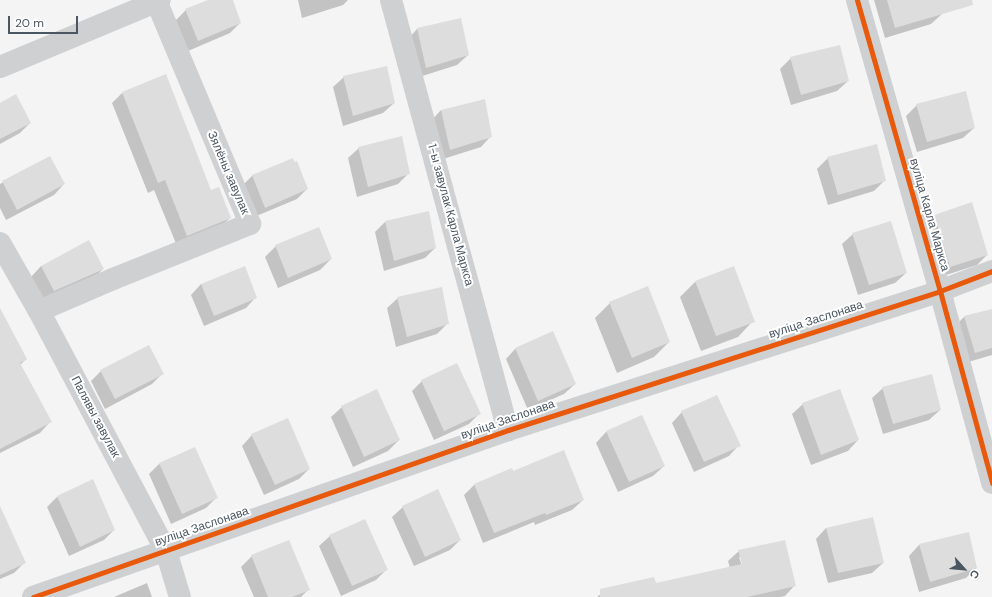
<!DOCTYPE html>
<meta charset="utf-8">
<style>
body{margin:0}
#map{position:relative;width:992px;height:597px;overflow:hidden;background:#f4f4f4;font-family:"DM Sans",sans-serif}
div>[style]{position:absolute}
.shadow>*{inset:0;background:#0003}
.building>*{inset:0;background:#ddddde}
.street>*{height:22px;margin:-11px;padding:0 11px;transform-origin:11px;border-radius:11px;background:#ced0d2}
.cycleway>*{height:5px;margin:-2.5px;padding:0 2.5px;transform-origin:2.5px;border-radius:2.5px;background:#e8590c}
span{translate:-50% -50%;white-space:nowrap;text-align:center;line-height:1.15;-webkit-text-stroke:4px #fff;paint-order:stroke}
.street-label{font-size:12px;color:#4a5661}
.north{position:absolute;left:944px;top:549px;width:40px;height:40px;-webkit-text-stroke:3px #fff;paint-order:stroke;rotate:117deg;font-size:11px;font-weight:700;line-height:16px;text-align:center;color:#4a5661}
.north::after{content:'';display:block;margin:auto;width:14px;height:18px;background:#4a5661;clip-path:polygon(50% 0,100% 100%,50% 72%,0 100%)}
.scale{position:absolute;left:8px;top:16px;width:70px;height:18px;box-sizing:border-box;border:2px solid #4a5661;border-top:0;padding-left:5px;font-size:12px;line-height:14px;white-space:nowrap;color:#4a5661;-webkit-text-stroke:3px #fff;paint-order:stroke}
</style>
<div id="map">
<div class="shadow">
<i style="clip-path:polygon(211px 0,232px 0,240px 23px,230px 33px,188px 51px,175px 21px,186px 10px)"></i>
<i style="clip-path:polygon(298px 0,348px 0,343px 5px,302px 18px)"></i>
<i style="clip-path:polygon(874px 0,938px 0,942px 14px,931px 24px,885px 38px)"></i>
<i style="clip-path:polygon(417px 29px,468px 55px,457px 65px,416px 78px,407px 40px)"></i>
<i style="clip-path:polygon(791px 58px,848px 81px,837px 91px,791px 105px,780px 69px)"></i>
<i style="clip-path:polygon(344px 77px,394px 103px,383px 113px,343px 126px,333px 87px)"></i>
<i style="clip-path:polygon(122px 93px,211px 192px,230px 218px,219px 228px,177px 246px,154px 190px,148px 193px,112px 103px)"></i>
<i style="clip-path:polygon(0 104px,30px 123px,20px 133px,0 144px)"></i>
<i style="clip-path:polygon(917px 105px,974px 128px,963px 138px,917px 152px,906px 116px)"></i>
<i style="clip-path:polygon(441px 110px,491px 136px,481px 147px,440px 160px,431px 121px)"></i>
<i style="clip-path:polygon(359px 148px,409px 173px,398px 184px,357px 197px,348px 158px)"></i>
<i style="clip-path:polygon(50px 157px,64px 184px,54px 195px,6px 220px,0 208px,0 184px)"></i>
<i style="clip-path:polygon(828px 158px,885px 180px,874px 191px,828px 205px,817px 169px)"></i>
<i style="clip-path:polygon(293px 160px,307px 189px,297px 199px,254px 217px,242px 186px,252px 176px)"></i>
<i style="clip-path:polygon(934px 215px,987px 255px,977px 265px,940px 277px,924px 226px)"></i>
<i style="clip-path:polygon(385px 222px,435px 248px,425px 258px,384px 271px,375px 232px)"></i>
<i style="clip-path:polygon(853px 234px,906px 273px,895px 283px,858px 295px,842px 244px)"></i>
<i style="clip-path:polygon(276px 246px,331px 259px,320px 270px,278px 288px,265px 257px)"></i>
<i style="clip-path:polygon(41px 266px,103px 269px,93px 279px,44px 301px,31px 277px)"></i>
<i style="clip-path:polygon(695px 282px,753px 321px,738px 337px,701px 351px,680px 297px)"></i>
<i style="clip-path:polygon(201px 284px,256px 297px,246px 308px,204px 326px,191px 295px)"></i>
<i style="clip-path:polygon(398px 298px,448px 323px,437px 334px,396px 347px,387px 308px)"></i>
<i style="clip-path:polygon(610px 303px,669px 342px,654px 357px,617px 373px,595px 318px)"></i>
<i style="clip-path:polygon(992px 310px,992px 355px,965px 363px,954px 327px,965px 316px)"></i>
<i style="clip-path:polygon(0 338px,26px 359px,20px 365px,50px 422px,40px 433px,0 453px)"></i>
<i style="clip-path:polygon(516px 348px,575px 384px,564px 394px,528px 410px,506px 359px)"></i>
<i style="clip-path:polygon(101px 371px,163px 373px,152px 384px,105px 409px,91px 381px)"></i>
<i style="clip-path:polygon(422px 381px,479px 414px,469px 424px,434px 440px,412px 391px)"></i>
<i style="clip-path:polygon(883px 388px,940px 410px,929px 420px,883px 434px,872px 398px)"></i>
<i style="clip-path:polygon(803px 404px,858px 440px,848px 451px,811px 465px,792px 414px)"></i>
<i style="clip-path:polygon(342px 407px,399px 440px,388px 451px,353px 467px,331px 417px)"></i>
<i style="clip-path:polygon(682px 412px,739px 445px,729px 456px,694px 472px,672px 423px)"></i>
<i style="clip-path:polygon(641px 416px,664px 466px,653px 476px,618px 492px,596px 443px,606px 432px)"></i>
<i style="clip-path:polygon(252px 435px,309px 469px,299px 479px,264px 495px,242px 446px)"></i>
<i style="clip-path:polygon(159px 464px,217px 497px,206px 508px,171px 524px,149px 474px)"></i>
<i style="clip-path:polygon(511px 470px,512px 472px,583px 500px,572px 510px,535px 525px,534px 522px,483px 543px,464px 495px,474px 485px)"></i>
<i style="clip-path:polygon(57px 497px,114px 530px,104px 540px,69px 556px,47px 507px)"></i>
<i style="clip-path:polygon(403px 507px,460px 540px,450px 550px,414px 566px,392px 517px)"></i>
<i style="clip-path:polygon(0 514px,24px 563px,14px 573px,0 579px)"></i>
<i style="clip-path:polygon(826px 528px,883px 563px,872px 573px,828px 583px,816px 539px)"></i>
<i style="clip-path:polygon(968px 533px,976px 568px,966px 578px,919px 592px,909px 556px,919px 545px)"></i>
<i style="clip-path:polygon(330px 536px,387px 569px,376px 580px,341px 596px,319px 546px)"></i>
<i style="clip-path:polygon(evenodd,739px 551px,795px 585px,785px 596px,780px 597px,597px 597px,608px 588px,655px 585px,730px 568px,728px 561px,739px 551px,739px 557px,741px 557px,743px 569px,739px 557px)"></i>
<i style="clip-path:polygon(252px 556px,309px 589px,301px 597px,254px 597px,241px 567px)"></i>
<i style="clip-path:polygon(147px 583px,152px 597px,114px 597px)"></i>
</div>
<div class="building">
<i style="clip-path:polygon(208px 0,233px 0,241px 23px,198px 41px,185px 9px)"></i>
<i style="clip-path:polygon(887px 0,972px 0,973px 5px,895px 28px)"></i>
<i style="clip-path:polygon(461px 18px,469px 55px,426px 68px,417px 28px)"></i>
<i style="clip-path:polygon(840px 45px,849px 81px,801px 95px,790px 57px)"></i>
<i style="clip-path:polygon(387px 66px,395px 103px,353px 116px,343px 76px)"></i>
<i style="clip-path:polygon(166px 74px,211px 190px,219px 187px,231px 218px,187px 236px,165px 180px,158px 183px,122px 92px)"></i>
<i style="clip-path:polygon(966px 91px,975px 128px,927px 142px,916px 104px)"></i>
<i style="clip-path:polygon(16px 94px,31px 123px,0 139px,0 103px)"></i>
<i style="clip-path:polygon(485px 99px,492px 137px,450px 150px,441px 110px)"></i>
<i style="clip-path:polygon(402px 136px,410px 174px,368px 187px,358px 147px)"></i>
<i style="clip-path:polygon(877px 144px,886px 181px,838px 195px,827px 157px)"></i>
<i style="clip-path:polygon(50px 156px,65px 184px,17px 210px,2px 181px)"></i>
<i style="clip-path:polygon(293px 158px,294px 162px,297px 161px,308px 189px,265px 208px,252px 175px)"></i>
<i style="clip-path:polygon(972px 202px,988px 255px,950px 267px,934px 215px)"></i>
<i style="clip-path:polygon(429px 211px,436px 248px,394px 261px,385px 221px)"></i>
<i style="clip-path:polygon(891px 221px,907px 273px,869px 285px,852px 233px)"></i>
<i style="clip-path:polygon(319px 227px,332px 259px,288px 278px,275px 245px)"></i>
<i style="clip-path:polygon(89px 240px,104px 269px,54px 291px,41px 266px)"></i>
<i style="clip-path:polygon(245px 266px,257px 298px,214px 316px,201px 284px)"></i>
<i style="clip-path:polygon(734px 266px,755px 322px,716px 336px,695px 281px)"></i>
<i style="clip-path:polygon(648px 286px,670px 342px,632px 358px,609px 302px)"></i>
<i style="clip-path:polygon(442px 287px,449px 324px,407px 337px,397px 297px)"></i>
<i style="clip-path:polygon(0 308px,27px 359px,20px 363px,52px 422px,0 449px)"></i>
<i style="clip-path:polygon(992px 309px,992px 348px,975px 353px,964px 316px)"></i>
<i style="clip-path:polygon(553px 331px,576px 384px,538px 401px,515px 348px)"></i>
<i style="clip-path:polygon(149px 345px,164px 374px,115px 399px,100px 370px)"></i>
<i style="clip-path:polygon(457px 363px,481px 414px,444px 431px,421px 380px)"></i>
<i style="clip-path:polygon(932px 374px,941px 410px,893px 424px,882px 387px)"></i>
<i style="clip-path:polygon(377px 389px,400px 440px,364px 457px,341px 406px)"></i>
<i style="clip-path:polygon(840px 389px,859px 440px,821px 455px,802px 403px)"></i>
<i style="clip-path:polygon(717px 395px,741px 446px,704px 462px,681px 411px)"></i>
<i style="clip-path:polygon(642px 415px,665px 466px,629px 482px,606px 431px)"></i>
<i style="clip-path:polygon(288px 418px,310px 469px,275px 485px,251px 434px)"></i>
<i style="clip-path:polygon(195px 447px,218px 498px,182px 514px,159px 463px)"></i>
<i style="clip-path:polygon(564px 450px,584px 500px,546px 515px,545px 513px,494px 533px,474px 484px,512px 468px,513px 471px)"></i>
<i style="clip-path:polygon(93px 479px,115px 530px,80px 547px,57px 496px)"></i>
<i style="clip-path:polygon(438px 489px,461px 540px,425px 557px,402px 506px)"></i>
<i style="clip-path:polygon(0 506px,26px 563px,0 575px)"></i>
<i style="clip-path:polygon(873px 517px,884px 563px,838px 573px,826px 528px)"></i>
<i style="clip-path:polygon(365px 519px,388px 570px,352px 586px,329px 535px)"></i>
<i style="clip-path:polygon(969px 532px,977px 568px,930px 582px,919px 544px)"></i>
<i style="clip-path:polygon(289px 540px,310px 590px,292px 597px,268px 597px,251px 555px)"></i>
<i style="clip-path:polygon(785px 540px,796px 586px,747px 597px,600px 597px,600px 589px,654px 577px,656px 583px,742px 564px,738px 550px)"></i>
</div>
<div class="street">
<i style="left:391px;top:0;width:446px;rotate:74.8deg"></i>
<i style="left:857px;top:0;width:303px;rotate:74.1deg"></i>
<i style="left:940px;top:291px;width:199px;rotate:74.8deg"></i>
<i style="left:0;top:67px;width:173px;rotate:-22.7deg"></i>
<i style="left:0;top:243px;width:78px;rotate:60.2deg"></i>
<i style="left:39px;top:311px;width:272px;rotate:62.1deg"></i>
<i style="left:166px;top:551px;width:48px;rotate:73.1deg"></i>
<i style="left:39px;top:311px;width:81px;rotate:-23.4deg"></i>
<i style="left:113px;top:279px;width:148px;rotate:-21.9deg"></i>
<i style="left:250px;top:224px;width:243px;rotate:-112.8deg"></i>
<i style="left:33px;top:597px;width:504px;rotate:-19.37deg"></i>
<i style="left:508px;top:430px;width:454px;rotate:-17.8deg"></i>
<i style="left:940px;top:291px;width:56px;rotate:-21deg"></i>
</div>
<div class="cycleway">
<i style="left:857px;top:0;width:303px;rotate:74.1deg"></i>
<i style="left:940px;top:291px;width:199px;rotate:74.8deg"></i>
<i style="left:33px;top:597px;width:504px;rotate:-19.37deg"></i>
<i style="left:508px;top:430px;width:454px;rotate:-17.8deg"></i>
<i style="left:940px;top:291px;width:56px;rotate:-21deg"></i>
</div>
<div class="street-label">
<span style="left:228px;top:173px;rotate:67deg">Зялёны завулак</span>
<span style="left:450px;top:215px;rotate:75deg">1-ы завулак Карла Маркса</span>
<span style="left:929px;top:215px;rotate:74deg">вуліца Карла Маркса</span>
<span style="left:816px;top:320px;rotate:-18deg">вуліца Заслонава</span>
<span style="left:95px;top:417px;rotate:62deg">Палявы завулак</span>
<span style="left:508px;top:420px;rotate:-19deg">вуліца Заслонава</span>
<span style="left:202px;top:527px;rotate:-19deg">вуліца Заслонава</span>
</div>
<div class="north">С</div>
<div class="scale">20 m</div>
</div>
